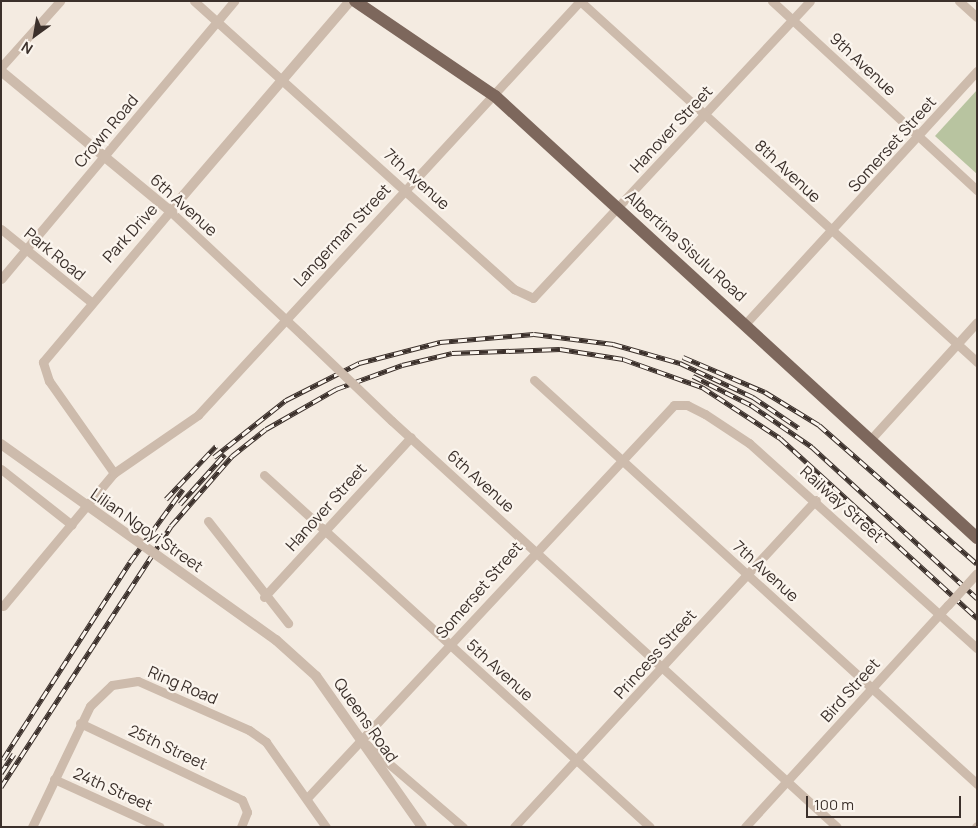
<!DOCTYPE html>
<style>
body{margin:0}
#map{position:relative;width:978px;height:828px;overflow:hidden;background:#f4ebe1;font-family:Manrope,sans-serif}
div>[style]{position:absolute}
.green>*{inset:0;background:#b8c4a0}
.minor>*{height:9px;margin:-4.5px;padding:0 4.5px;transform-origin:4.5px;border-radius:4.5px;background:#cdbbac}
.tertiary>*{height:10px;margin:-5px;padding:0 5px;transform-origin:5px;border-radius:5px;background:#cdbbac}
.primary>*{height:12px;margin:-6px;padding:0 6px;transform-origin:6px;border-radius:6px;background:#7d675c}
.rail>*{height:5px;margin-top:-2.5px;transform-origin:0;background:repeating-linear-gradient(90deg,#fbf5ee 0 9px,#3b302b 0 18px);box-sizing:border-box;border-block:1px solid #3b302b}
.minor-bridge>*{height:9px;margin:-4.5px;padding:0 4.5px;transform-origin:4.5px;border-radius:4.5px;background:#cdbbac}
.tertiary-bridge>*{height:10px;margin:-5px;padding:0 5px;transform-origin:5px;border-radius:5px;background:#cdbbac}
span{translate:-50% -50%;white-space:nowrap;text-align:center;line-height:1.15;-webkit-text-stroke:4.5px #fbf5ee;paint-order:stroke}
.street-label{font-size:16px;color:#3b302b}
.frame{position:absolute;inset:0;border:2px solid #3b302b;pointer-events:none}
.north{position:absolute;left:10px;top:10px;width:50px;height:50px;-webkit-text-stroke:4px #fbf5ee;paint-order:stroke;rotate:212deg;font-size:14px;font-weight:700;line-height:20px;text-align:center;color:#3b302b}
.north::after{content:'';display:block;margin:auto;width:18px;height:22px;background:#3b302b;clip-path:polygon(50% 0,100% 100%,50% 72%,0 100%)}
.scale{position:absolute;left:806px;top:796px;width:155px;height:22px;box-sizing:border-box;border:2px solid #3b302b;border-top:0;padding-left:6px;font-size:15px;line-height:18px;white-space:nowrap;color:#3b302b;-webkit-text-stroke:4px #fbf5ee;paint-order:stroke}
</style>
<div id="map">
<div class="green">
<i style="clip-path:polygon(977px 90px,977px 174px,935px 136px)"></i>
</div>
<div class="minor">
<i style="left:194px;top:1px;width:431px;rotate:42deg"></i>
<i style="left:514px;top:289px;width:21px;rotate:25deg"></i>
<i style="left:533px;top:298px;width:406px;rotate:-47deg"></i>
<i style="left:580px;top:1px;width:537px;rotate:42.28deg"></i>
<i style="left:772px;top:1px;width:279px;rotate:42.7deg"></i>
<i style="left:959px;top:1px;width:24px;rotate:42deg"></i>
<i style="left:1px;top:67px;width:89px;rotate:-48.2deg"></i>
<i style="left:1px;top:229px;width:114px;rotate:39deg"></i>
<i style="left:1px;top:279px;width:363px;rotate:-50deg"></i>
<i style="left:746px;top:323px;width:342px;rotate:-47.5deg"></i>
<i style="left:534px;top:380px;width:600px;rotate:42.36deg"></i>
<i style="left:392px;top:421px;width:602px;rotate:42.38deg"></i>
<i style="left:870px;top:440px;width:159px;rotate:-47.8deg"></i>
<i style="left:1px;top:469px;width:90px;rotate:38.3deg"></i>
<i style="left:114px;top:473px;width:113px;rotate:-125.2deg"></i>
<i style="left:49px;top:381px;width:20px;rotate:-108deg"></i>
<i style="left:43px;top:362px;width:197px;rotate:-49.9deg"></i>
<i style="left:170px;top:211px;width:181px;rotate:43.2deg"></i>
<i style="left:264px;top:475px;width:522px;rotate:42.36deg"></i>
<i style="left:208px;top:521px;width:130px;rotate:51.9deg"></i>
<i style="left:264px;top:597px;width:217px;rotate:-47.4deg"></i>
<i style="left:3px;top:606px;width:173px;rotate:-50.2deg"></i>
<i style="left:114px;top:473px;width:102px;rotate:-34.6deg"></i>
<i style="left:198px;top:415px;width:563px;rotate:-47.3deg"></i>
<i style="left:80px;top:723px;width:179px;rotate:25.4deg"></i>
<i style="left:242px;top:800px;width:13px;rotate:67deg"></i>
<i style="left:247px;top:812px;width:16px;rotate:112deg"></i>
<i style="left:366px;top:744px;width:128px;rotate:40.6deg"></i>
<i style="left:54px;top:779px;width:116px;rotate:24.4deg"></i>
<i style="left:308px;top:797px;width:536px;rotate:-46.96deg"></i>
<i style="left:674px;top:405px;width:13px"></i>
<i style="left:687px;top:405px;width:20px;rotate:27deg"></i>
<i style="left:705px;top:414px;width:53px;rotate:33.4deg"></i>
<i style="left:749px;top:443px;width:307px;rotate:42deg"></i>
<i style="left:32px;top:827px;width:134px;rotate:-64.4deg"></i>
<i style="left:90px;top:706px;width:30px;rotate:-44deg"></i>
<i style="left:112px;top:685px;width:26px;rotate:-9deg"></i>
<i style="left:138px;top:681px;width:121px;rotate:23.8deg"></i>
<i style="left:249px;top:730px;width:21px;rotate:35deg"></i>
<i style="left:266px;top:742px;width:104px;rotate:54.8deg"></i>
<i style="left:514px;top:827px;width:445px;rotate:-47.3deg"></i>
<i style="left:745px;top:827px;width:301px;rotate:-47.6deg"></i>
<i style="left:976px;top:827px;width:1px;rotate:-45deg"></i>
</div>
<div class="tertiary">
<i style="left:1px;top:71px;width:219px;rotate:39.6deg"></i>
<i style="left:170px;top:211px;width:277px;rotate:-49.4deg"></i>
<i style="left:276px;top:640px;width:54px;rotate:42deg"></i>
<i style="left:316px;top:676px;width:184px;rotate:54.9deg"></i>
</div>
<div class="primary">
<i style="left:355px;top:1px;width:169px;rotate:34.2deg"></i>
<i style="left:495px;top:96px;width:654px;rotate:42.52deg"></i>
</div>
<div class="rail">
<i style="left:683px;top:357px;width:89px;rotate:23.1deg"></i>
<i style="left:765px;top:392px;width:63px;rotate:31.4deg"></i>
<i style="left:819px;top:425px;width:210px;rotate:41.3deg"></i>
<i style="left:693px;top:376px;width:65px;rotate:26.6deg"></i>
<i style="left:751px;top:405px;width:74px;rotate:34.5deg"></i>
<i style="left:812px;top:447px;width:224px;rotate:42.5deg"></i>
<i style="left:214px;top:457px;width:92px;rotate:-38.4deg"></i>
<i style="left:286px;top:400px;width:82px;rotate:-26.9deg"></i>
<i style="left:359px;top:363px;width:84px;rotate:-14.5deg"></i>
<i style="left:440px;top:342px;width:94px;rotate:-4.9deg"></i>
<i style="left:534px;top:334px;width:80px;rotate:7.2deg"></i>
<i style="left:613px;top:344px;width:70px;rotate:15.8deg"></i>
<i style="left:680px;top:363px;width:81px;rotate:25deg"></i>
<i style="left:753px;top:397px;width:55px;rotate:34deg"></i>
<i style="left:166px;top:499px;width:73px;rotate:-46.7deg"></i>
<i style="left:180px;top:504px;width:67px;rotate:-48deg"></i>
<i style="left:3px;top:759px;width:234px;rotate:-57.2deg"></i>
<i style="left:130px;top:562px;width:90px;rotate:-54deg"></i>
<i style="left:1px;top:773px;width:23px;rotate:-56deg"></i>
<i style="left:1px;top:787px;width:311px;rotate:-56.9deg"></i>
<i style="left:171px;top:526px;width:93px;rotate:-48.9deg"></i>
<i style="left:232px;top:456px;width:43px;rotate:-38.5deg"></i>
<i style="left:266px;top:429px;width:81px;rotate:-29.7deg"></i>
<i style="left:336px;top:389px;width:70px;rotate:-20deg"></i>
<i style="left:402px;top:365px;width:51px;rotate:-13.5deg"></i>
<i style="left:452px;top:353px;width:108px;rotate:-2.1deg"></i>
<i style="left:560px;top:349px;width:64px;rotate:9deg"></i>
<i style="left:623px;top:359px;width:84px;rotate:19.5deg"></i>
<i style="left:702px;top:387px;width:93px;rotate:33.2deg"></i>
<i style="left:780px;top:438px;width:267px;rotate:42.4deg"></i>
</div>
<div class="minor-bridge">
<i style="left:302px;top:335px;width:124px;rotate:43.7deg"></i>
<i style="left:948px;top:605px;width:43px;rotate:-47.8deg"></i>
</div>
<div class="tertiary-bridge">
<i style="left:1px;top:444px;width:338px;rotate:35.5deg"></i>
</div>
<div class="street-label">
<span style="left:863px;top:64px;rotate:43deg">9th Avenue</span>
<span style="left:671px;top:129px;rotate:-47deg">Hanover Street</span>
<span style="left:106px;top:131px;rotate:-50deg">Crown Road</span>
<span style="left:892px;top:144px;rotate:-48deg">Somerset Street</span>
<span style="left:788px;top:171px;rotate:43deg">8th Avenue</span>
<span style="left:417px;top:179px;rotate:42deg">7th Avenue</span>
<span style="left:184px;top:205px;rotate:42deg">6th Avenue</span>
<span style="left:130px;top:233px;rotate:-48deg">Park Drive</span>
<span style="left:342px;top:235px;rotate:-47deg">Langerman Street</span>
<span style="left:686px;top:246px;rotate:42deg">Albertina Sisulu Road</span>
<span style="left:55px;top:254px;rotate:39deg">Park Road</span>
<span style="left:481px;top:481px;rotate:42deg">6th Avenue</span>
<span style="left:842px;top:504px;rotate:42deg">Railway Street</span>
<span style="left:326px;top:507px;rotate:-48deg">Hanover Street</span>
<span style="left:147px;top:530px;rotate:35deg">Lilian Ngoyi Street</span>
<span style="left:766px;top:571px;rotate:42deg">7th Avenue</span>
<span style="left:479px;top:590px;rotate:-49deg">Somerset Street</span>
<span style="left:655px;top:654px;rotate:-48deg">Princess Street</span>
<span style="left:500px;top:670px;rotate:42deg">5th Avenue</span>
<span style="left:183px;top:685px;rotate:23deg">Ring Road</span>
<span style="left:850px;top:690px;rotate:-48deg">Bird Street</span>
<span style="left:366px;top:720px;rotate:55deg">Queens Road</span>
<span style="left:168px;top:747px;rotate:25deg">25th Street</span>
<span style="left:113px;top:789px;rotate:24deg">24th Street</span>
</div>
<div class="frame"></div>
<div class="north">N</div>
<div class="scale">100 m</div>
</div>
